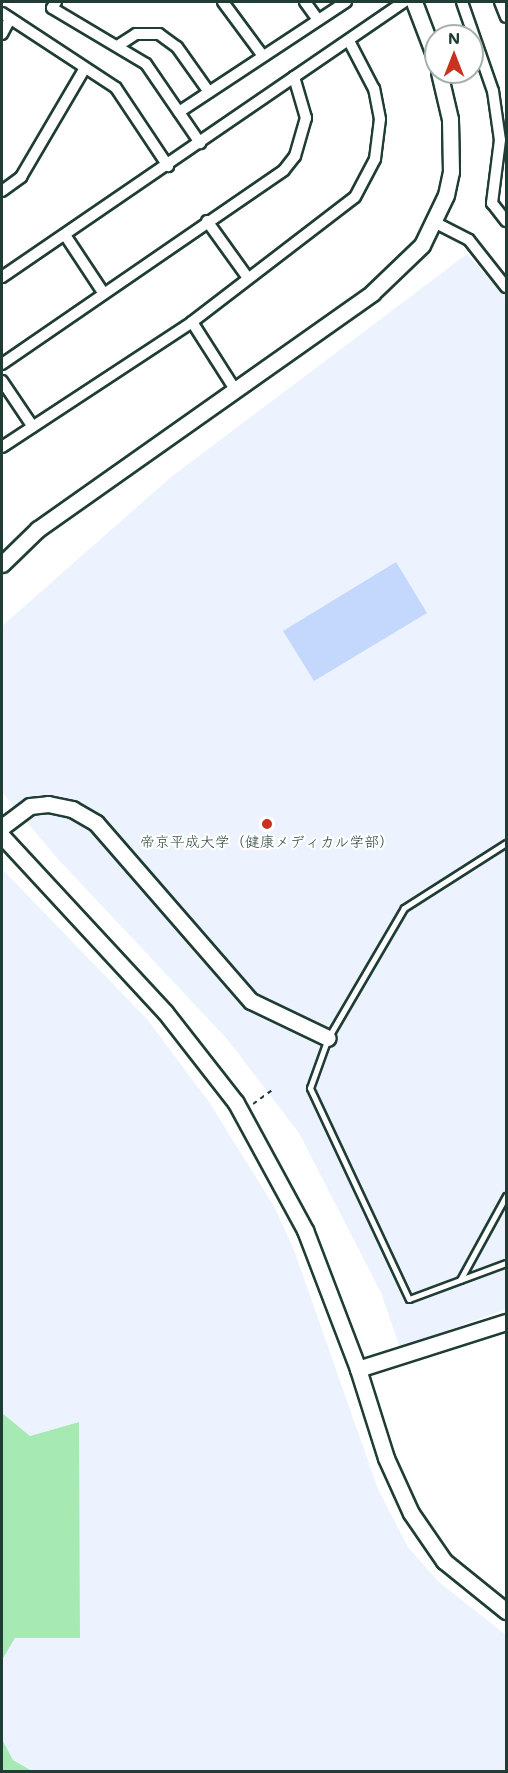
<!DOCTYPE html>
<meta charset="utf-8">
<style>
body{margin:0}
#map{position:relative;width:508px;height:1773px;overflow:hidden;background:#fff;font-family:Mali,"Klee One",sans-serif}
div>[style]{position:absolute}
.built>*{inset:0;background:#edf3fe}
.green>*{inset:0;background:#a6e9b3}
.building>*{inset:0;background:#c4d7fd}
.path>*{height:2px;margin-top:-1px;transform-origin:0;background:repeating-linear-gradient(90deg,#1f3d34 0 4.5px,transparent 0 9px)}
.roads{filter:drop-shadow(2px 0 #1f3d34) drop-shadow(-2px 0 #1f3d34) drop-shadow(0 2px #1f3d34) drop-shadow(0 -2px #1f3d34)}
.lane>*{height:5px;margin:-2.5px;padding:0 2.5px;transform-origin:2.5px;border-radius:2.5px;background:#fff}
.street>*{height:10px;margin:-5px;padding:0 5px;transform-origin:5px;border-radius:5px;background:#fff}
.secondary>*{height:15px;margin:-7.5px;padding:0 7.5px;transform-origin:7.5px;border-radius:7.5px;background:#fff}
.dots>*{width:16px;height:16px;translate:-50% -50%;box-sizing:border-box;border:3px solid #fff;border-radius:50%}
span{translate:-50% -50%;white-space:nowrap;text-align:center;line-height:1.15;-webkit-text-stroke:4.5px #fff;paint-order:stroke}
.poi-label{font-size:15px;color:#1f3d34}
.frame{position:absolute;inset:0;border:3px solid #1f3d34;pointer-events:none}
.north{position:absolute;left:424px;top:24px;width:60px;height:60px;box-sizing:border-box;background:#fff;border:2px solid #a5b1ae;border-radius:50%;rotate:0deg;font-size:16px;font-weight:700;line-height:24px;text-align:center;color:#1f3d34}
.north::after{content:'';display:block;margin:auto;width:21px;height:27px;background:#c8321e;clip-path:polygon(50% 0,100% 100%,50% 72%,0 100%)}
</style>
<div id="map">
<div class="built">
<i style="clip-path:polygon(467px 254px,506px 298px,506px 1309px,400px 1348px,381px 1293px,299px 1133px,227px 1039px,55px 856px,2px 792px,2px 626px,171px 477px)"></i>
<i style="clip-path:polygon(2px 869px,147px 1019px,209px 1102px,274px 1206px,294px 1250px,378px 1489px,408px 1547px,439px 1582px,506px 1635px,506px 1771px,32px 1772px,13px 1760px,2px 1739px,2px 1660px,15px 1638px,80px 1638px,78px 1422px,30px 1436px,2px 1413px)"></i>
</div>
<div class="green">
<i style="clip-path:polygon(2px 1413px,30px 1436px,79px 1422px,80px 1638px,15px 1638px,2px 1660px)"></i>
<i style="clip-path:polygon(2px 1739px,13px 1760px,32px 1771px,2px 1771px)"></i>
</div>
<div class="building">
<i style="clip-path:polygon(396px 562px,427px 613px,314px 681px,283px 631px)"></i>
</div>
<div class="path">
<i style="left:253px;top:1104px;width:24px;rotate:-36deg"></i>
</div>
<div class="roads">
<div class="lane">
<i style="left:506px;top:843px;width:121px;rotate:147.5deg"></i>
<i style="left:404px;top:908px;width:151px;rotate:120.3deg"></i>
<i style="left:328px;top:1038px;width:53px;rotate:109.8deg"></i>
<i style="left:310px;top:1088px;width:233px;rotate:64.9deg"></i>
<i style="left:409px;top:1299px;width:103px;rotate:-20.4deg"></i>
<i style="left:460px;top:1280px;width:96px;rotate:-61.3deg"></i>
</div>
<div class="street">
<i style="left:56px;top:2px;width:7px;rotate:124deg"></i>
<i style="left:52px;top:8px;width:109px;rotate:30.8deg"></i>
<i style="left:146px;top:64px;width:96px;rotate:55.6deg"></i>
<i style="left:223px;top:2px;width:67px;rotate:53.5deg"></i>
<i style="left:305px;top:2px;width:22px;rotate:54deg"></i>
<i style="left:462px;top:2px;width:94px;rotate:70.8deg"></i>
<i style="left:493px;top:91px;width:49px;rotate:81.9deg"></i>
<i style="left:500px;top:140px;width:64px;rotate:97.2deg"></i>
<i style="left:492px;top:203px;width:23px;rotate:52deg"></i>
<i style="left:500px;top:2px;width:16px;rotate:68deg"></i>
<i style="left:2px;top:13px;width:136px;rotate:33.3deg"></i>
<i style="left:116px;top:88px;width:94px;rotate:56.3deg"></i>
<i style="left:2px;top:34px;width:17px;rotate:-62deg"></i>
<i style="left:119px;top:45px;width:20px;rotate:-33deg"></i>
<i style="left:136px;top:34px;width:23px"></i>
<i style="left:159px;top:34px;width:22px;rotate:36deg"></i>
<i style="left:177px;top:47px;width:55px;rotate:54.6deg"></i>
<i style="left:179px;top:112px;width:200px;rotate:-33.4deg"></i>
<i style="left:2px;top:191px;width:24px;rotate:-36deg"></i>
<i style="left:21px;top:177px;width:126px;rotate:-59.6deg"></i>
<i style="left:207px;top:221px;width:70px;rotate:54.3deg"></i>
<i style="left:434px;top:222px;width:39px;rotate:27deg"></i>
<i style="left:469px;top:240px;width:60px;rotate:51.8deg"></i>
<i style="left:65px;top:235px;width:67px;rotate:56.5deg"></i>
<i style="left:2px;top:277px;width:487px;rotate:-34.4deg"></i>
<i style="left:192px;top:322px;width:82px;rotate:57.5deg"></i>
<i style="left:2px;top:364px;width:342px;rotate:-34.5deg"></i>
<i style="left:284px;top:170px;width:18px;rotate:-52deg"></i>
<i style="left:295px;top:156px;width:40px;rotate:-74deg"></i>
<i style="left:306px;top:118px;width:43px;rotate:-106.3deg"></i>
<i style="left:2px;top:381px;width:55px;rotate:56deg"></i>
<i style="left:2px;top:447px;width:227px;rotate:-33.3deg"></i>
<i style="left:192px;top:322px;width:205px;rotate:-37.5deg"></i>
<i style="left:355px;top:197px;width:43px;rotate:-62.2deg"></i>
<i style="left:375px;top:159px;width:40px;rotate:-82.9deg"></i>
<i style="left:380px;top:119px;width:31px;rotate:-101deg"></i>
<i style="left:374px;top:89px;width:54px;rotate:-117.5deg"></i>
</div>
<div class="secondary">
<i style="left:414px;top:2px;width:62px;rotate:69.2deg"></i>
<i style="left:2px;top:564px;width:50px;rotate:-44.2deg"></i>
<i style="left:38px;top:529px;width:409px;rotate:-35.2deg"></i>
<i style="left:372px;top:293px;width:69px;rotate:-43.8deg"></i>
<i style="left:422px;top:245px;width:55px;rotate:-64.4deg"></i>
<i style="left:446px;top:195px;width:24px;rotate:-78deg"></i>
<i style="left:451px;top:172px;width:53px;rotate:-91.1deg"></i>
<i style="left:450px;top:119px;width:48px;rotate:-103.2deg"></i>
<i style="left:2px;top:827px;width:35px;rotate:-37deg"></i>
<i style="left:30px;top:806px;width:18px;rotate:-6deg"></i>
<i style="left:48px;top:804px;width:25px;rotate:12deg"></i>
<i style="left:72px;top:809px;width:28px;rotate:30deg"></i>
<i style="left:96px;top:823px;width:236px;rotate:49deg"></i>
<i style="left:251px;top:1001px;width:85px;rotate:25.7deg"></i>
<i style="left:2px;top:836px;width:240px;rotate:47.2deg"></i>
<i style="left:165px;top:1012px;width:115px;rotate:52deg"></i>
<i style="left:236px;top:1103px;width:145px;rotate:61.5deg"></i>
<i style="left:305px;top:1230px;width:149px;rotate:69.1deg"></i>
<i style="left:358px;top:1369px;width:93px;rotate:72.5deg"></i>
<i style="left:386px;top:1458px;width:60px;rotate:65.6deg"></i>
<i style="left:411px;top:1513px;width:58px;rotate:55.5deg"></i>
<i style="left:444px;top:1561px;width:80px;rotate:38.9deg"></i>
<i style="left:358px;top:1369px;width:155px;rotate:-17.6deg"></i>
</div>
</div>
<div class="dots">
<i style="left:267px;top:824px;background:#c8321e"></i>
</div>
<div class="poi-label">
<span style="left:267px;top:842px">帝京平成大学（健康メディカル学部）</span>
</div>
<div class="frame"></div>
<div class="north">N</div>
</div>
